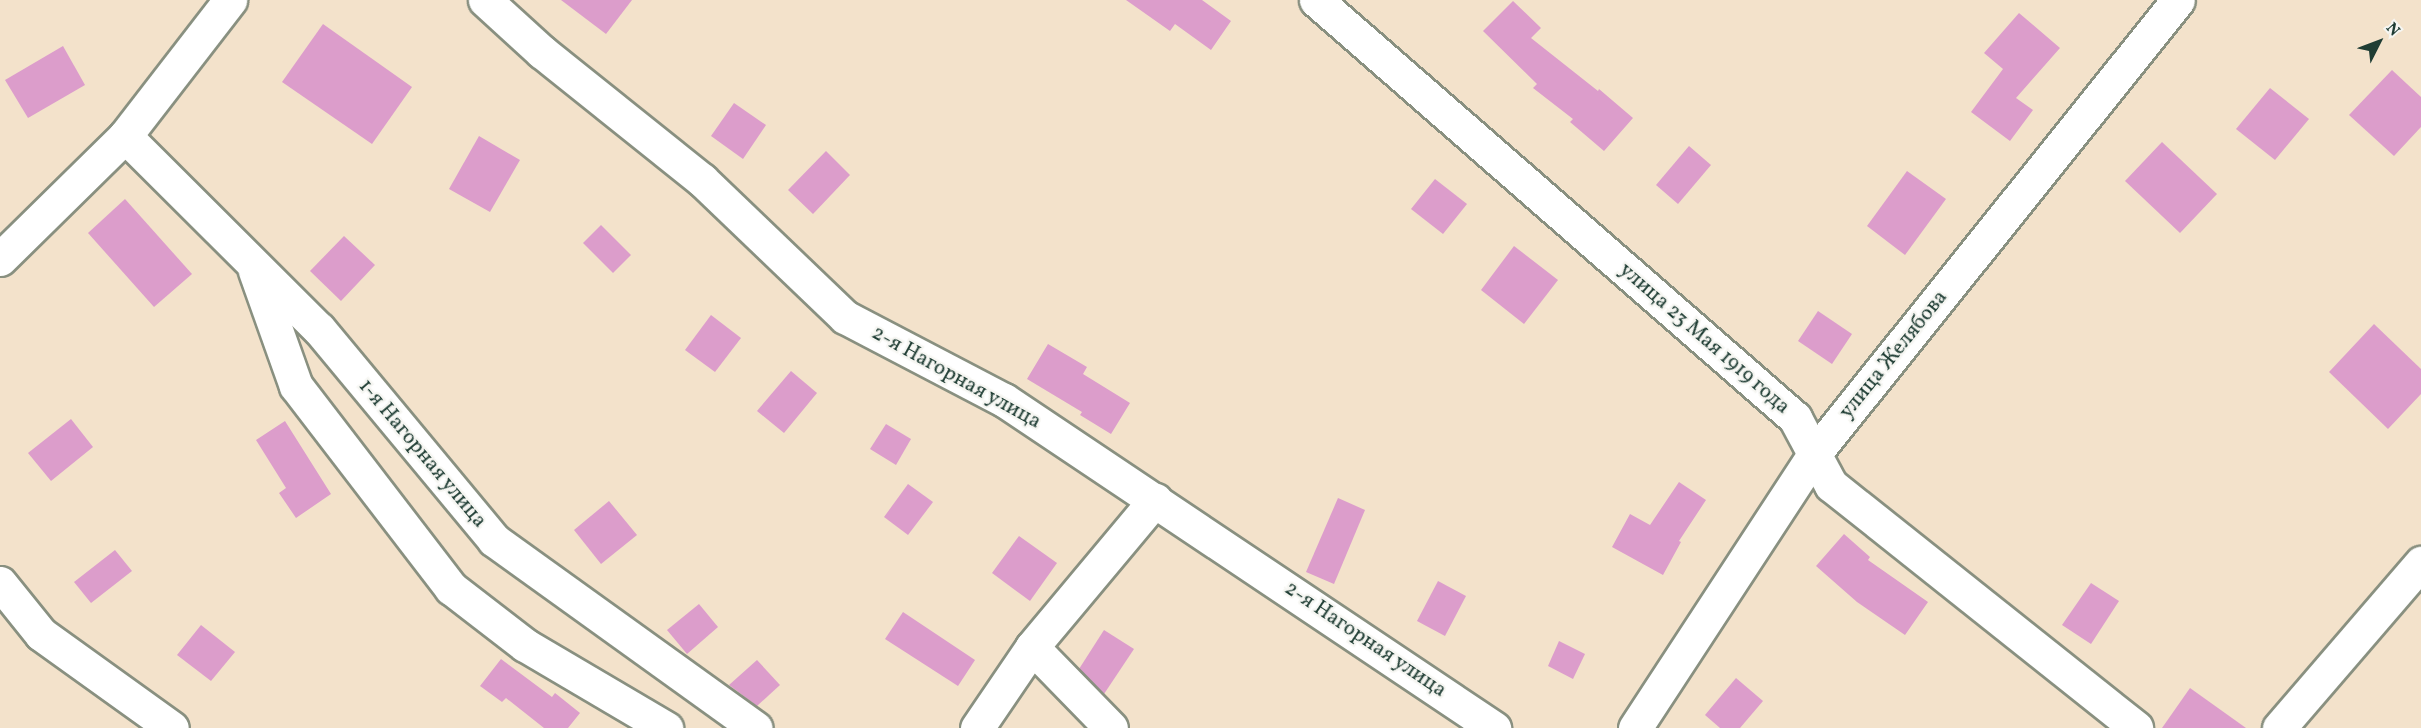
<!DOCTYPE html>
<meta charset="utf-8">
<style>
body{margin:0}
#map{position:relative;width:2421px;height:728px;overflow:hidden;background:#f3e2cb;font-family:Vollkorn,serif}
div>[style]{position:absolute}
.building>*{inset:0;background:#dc9dcb}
.roads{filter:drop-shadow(2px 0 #899080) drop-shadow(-2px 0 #899080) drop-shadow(0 2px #899080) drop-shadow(0 -2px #899080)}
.minor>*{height:33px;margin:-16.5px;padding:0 16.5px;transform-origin:16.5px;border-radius:16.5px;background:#fff}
span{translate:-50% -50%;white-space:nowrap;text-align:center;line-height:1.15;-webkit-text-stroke:4.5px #f6f6f2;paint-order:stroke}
.street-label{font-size:21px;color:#1f3d34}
.north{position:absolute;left:2349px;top:12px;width:60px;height:60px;-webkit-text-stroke:4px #f6f6f2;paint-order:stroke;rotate:48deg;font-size:16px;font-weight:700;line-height:24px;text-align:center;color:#1f3d34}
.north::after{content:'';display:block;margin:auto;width:21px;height:27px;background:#1f3d34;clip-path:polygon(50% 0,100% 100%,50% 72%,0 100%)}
</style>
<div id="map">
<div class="building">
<i style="clip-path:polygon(561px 0,632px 0,606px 34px)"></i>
<i style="clip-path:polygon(1126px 0,1202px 0,1231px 21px,1211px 50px,1175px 24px,1170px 31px)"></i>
<i style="clip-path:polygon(1513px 1px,1541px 28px,1531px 38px,1598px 91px,1599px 89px,1633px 118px,1604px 151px,1570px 122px,1573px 119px,1533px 88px,1537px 84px,1483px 31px)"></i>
<i style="clip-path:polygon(2019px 13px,2060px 48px,2016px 98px,2033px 110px,2010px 141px,1971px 112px,2003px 69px,1984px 53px)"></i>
<i style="clip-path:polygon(323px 24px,412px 87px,372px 144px,282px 82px)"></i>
<i style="clip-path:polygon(63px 46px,85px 85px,28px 118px,5px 80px)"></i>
<i style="clip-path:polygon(2392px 70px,2421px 97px,2421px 127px,2394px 156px,2349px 115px)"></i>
<i style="clip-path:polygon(2270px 88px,2309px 119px,2275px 160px,2236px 129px)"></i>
<i style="clip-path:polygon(734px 103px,766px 125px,743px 159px,711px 136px)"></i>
<i style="clip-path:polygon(479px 136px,520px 160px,490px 212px,449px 189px)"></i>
<i style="clip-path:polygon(2162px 142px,2217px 194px,2180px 233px,2125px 181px)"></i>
<i style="clip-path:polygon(1689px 146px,1711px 165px,1678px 204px,1656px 185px)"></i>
<i style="clip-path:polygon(826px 151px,850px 175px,813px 214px,788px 190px)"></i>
<i style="clip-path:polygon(1907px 171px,1946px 199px,1905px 255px,1867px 226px)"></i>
<i style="clip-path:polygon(1435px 179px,1467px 204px,1443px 234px,1411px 209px)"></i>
<i style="clip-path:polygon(125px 199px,192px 274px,154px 307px,88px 233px)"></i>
<i style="clip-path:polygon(601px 225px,631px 255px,613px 273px,583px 243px)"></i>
<i style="clip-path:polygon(344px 236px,375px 265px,341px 301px,310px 271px)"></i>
<i style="clip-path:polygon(1514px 246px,1558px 280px,1524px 324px,1481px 290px)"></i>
<i style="clip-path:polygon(1818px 311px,1852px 334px,1832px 364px,1798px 341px)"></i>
<i style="clip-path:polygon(711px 315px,741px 338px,715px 372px,685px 350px)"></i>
<i style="clip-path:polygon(2374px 324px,2421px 369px,2421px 394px,2388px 429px,2329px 372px)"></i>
<i style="clip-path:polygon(1048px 344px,1087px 367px,1083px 374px,1130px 403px,1111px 434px,1080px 415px,1082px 412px,1027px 379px)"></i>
<i style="clip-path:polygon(791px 371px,817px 393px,784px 433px,757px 411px)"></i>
<i style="clip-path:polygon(71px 419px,93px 447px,51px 481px,28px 453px)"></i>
<i style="clip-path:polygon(285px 421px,331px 494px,296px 518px,279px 493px,286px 488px,256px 440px)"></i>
<i style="clip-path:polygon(886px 424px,911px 439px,896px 465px,870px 449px)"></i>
<i style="clip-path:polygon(1679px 482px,1706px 500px,1679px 541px,1681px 542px,1663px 575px,1612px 547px,1630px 514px,1650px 525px)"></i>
<i style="clip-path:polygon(908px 484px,933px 502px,908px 535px,884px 517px)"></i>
<i style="clip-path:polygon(1338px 498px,1365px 510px,1334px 584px,1306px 572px)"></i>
<i style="clip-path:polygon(609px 501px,637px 535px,601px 564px,574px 530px)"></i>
<i style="clip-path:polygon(1844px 534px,1870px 557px,1868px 560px,1928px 602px,1905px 635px,1857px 602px,1816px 566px)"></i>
<i style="clip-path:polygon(1019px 536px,1057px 563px,1030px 601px,992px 573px)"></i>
<i style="clip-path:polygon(115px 550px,132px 571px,91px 603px,74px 582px)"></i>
<i style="clip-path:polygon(1438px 581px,1466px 596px,1445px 636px,1417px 621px)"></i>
<i style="clip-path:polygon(2091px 583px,2119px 601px,2091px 644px,2062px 625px)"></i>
<i style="clip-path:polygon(699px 604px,718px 627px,687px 654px,667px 630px)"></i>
<i style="clip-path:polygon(903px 612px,975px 660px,958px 686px,885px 639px)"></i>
<i style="clip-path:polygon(201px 625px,235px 652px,211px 681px,177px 655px)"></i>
<i style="clip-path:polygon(1104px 630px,1134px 649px,1104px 694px,1079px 669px)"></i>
<i style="clip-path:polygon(1559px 641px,1585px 654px,1573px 679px,1548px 666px)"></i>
<i style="clip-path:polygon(501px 659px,552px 697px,555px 693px,580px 713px,568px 728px,544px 728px,506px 698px,502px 702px,480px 686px)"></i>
<i style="clip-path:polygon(757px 660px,780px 685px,757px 706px,729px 685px)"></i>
<i style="clip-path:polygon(1736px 678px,1763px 701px,1740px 728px,1720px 728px,1705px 715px)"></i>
<i style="clip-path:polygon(2190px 688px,2246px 728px,2162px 728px)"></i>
</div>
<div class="roads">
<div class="minor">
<i style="left:485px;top:0;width:77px;rotate:42.4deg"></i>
<i style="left:542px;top:52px;width:205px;rotate:38.7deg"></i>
<i style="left:702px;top:180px;width:198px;rotate:43.8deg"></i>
<i style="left:845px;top:317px;width:179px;rotate:27.6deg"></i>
<i style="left:1004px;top:400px;width:590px;rotate:33.8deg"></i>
<i style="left:1316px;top:0;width:636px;rotate:41.11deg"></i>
<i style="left:1795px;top:418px;width:76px;rotate:61.8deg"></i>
<i style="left:1831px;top:485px;width:390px;rotate:38.5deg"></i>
<i style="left:125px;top:136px;width:274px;rotate:44.9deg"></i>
<i style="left:319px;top:329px;width:274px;rotate:50.3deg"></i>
<i style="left:494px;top:540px;width:322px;rotate:35.7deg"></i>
<i style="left:0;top:259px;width:175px;rotate:-44.5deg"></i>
<i style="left:125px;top:136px;width:172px;rotate:-52.3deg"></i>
<i style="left:255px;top:271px;width:122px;rotate:70.4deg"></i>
<i style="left:296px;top:386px;width:255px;rotate:52.5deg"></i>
<i style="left:451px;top:588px;width:93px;rotate:37.6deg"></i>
<i style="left:525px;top:645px;width:164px;rotate:30.5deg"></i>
<i style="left:0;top:583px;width:65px;rotate:51.2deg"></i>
<i style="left:41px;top:634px;width:161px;rotate:35.7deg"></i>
<i style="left:1032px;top:647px;width:113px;rotate:45.7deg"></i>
<i style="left:977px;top:728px;width:98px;rotate:-55.8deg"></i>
<i style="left:1032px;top:647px;width:192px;rotate:-50.1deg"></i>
<i style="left:1635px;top:728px;width:329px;rotate:-56.8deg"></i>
<i style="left:1815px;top:453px;width:580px;rotate:-51.29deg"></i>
<i style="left:2279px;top:728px;width:218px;rotate:-49.3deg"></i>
</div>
</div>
<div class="street-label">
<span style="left:1704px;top:339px;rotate:41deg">улица 23 Мая 1919 года</span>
<span style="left:1894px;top:355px;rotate:-51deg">улица Желябова</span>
<span style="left:956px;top:378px;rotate:29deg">2-я Нагорная улица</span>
<span style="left:422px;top:454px;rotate:50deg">1-я Нагорная улица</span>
<span style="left:1365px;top:640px;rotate:34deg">2-я Нагорная улица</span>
</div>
<div class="north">N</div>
</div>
